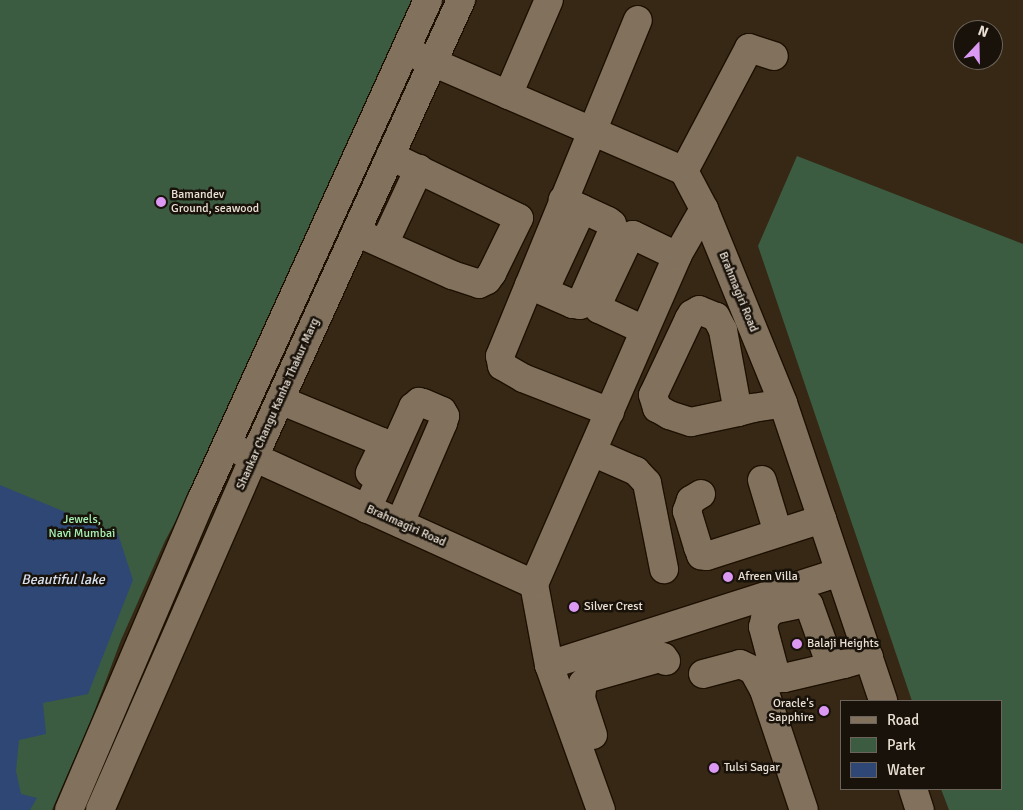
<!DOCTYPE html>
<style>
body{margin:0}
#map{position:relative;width:1023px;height:810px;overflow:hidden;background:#362815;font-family:Signika,sans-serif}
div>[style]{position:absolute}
.green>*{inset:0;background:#3b5c41}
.water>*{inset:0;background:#2e4774}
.roads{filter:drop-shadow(1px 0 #1d1001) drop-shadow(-1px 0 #1d1001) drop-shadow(0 1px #1d1001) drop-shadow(0 -1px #1d1001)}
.minor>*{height:28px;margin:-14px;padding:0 14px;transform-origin:14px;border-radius:14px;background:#82725d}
.dots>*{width:14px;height:14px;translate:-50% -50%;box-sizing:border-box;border:2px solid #18120a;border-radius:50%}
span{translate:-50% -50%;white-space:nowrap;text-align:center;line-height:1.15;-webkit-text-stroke:5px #18120a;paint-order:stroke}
.poi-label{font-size:12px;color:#eae0d4}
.left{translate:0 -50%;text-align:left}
.right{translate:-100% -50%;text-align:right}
.street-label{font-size:12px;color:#eae0d4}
.park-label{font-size:12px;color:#a7f2b4}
.water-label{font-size:14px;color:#d8e1f0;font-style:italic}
.legend{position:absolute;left:840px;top:700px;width:162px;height:90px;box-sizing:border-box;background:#18120a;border:1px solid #6c645b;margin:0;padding:6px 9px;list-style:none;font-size:15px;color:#eae0d4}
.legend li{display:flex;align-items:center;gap:10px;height:25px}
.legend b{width:25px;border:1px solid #6c645b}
.north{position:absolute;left:953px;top:20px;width:50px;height:50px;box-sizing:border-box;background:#18120a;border:1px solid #6c645b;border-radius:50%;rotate:21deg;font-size:14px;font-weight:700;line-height:20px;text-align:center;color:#eae0d4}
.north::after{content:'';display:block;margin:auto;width:18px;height:22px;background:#dc99f4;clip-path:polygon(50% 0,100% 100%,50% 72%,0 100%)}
</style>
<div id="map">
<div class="green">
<i style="clip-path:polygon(0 0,412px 0,198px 479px,165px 541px,121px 640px,90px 723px,52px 810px,0 810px)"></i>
<i style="clip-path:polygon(797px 156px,1023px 244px,1023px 810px,949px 810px,941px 789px,1002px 789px,1002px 701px,912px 701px,758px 246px)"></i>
</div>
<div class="water">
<i style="clip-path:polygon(0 485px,118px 534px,133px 580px,88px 694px,43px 703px,46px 734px,19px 740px,16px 771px,21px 794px,37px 798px,30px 810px,0 810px)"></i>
</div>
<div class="roads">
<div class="minor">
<i style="left:416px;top:55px;width:292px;rotate:23.4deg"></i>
<i style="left:684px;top:171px;width:43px;rotate:62.2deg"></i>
<i style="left:704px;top:209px;width:209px;rotate:67.8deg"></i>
<i style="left:783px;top:403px;width:314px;rotate:71.4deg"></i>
<i style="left:508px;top:95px;width:103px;rotate:-66.7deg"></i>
<i style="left:684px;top:171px;width:139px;rotate:-62.1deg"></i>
<i style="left:749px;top:48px;width:26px;rotate:18deg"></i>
<i style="left:356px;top:232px;width:105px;rotate:24.1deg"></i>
<i style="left:452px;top:275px;width:28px;rotate:18deg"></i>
<i style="left:479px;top:284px;width:9px;rotate:-27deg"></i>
<i style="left:487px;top:280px;width:9px;rotate:-54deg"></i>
<i style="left:492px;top:273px;width:61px;rotate:-63.9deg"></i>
<i style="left:519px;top:218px;width:143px;rotate:-154.3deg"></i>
<i style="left:384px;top:244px;width:83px;rotate:-65deg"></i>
<i style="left:550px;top:278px;width:76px;rotate:-65.1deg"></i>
<i style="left:529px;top:285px;width:48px;rotate:23.4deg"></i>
<i style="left:573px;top:304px;width:7px;rotate:8deg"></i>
<i style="left:580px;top:305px;width:82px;rotate:-66.3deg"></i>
<i style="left:613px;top:230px;width:6px;rotate:-99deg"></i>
<i style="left:612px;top:224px;width:5px;rotate:-143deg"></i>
<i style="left:608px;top:221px;width:50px;rotate:-155deg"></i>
<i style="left:644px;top:330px;width:50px;rotate:-155deg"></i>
<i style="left:599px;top:309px;width:12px;rotate:-81deg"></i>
<i style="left:601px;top:297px;width:68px;rotate:-64.6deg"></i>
<i style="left:630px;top:236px;width:3px;rotate:-18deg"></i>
<i style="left:633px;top:235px;width:49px;rotate:25.5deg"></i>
<i style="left:280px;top:400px;width:110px;rotate:22.4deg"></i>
<i style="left:382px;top:442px;width:4px;rotate:76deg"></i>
<i style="left:383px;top:446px;width:30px;rotate:116deg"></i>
<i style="left:610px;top:412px;width:93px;rotate:-158.7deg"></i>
<i style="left:523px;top:378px;width:24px;rotate:-150deg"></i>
<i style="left:502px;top:366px;width:10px;rotate:-101deg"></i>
<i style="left:500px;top:356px;width:363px;rotate:-67.7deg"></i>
<i style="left:738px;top:412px;width:83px;rotate:-100.4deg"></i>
<i style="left:723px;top:330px;width:15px;rotate:-118deg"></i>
<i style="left:716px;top:317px;width:18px;rotate:-158deg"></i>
<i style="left:699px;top:310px;width:8px;rotate:150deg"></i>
<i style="left:692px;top:314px;width:6px;rotate:121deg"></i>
<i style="left:689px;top:319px;width:84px;rotate:115.3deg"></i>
<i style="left:653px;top:395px;width:14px;rotate:73deg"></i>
<i style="left:657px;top:408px;width:14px;rotate:30deg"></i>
<i style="left:669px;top:415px;width:23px;rotate:18deg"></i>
<i style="left:691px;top:422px;width:48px;rotate:-12deg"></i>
<i style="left:738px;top:412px;width:16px;rotate:-15deg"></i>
<i style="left:753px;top:408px;width:30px;rotate:-9deg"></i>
<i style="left:238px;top:450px;width:325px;rotate:24.4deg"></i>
<i style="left:534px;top:584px;width:82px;rotate:79.5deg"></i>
<i style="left:549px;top:665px;width:154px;rotate:70.3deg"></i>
<i style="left:592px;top:452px;width:48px;rotate:23.4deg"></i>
<i style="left:636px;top:471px;width:16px;rotate:47deg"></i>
<i style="left:647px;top:483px;width:88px;rotate:78.8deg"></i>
<i style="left:762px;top:480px;width:55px;rotate:73.2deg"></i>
<i style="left:701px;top:494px;width:12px;rotate:149deg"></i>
<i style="left:691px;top:500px;width:12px;rotate:110deg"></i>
<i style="left:687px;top:511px;width:38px;rotate:73deg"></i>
<i style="left:698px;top:547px;width:9px;rotate:69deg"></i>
<i style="left:701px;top:555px;width:6px;rotate:9deg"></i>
<i style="left:707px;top:556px;width:121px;rotate:-17.8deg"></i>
<i style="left:367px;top:509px;width:112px;rotate:-65.7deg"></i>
<i style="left:413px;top:407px;width:8px;rotate:-40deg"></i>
<i style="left:419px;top:402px;width:4px;rotate:14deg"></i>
<i style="left:423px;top:403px;width:21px;rotate:23deg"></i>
<i style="left:442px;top:411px;width:6px;rotate:59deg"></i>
<i style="left:445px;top:416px;width:7px;rotate:106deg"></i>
<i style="left:443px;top:423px;width:109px;rotate:113.3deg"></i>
<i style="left:534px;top:584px;width:358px;rotate:-66.4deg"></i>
<i style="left:677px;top:256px;width:54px;rotate:-60.1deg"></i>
<i style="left:549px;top:665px;width:305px;rotate:-17.7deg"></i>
<i style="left:831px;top:666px;width:65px;rotate:-109.8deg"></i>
<i style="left:809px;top:605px;width:4px;rotate:-153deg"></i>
<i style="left:805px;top:603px;width:34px;rotate:168deg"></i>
<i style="left:772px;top:610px;width:11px;rotate:128deg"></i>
<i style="left:765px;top:619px;width:8px;rotate:104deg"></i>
<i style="left:763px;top:627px;width:51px;rotate:75.1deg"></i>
<i style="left:776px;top:676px;width:4px;rotate:34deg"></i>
<i style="left:779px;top:678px;width:5px"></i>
<i style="left:784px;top:678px;width:62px;rotate:-13.1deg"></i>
<i style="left:844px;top:664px;width:26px;rotate:-16deg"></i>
<i style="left:703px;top:674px;width:38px;rotate:-15deg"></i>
<i style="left:740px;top:664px;width:14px;rotate:25deg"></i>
<i style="left:753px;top:670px;width:23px;rotate:61deg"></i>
<i style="left:764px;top:690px;width:126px;rotate:71.6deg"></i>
<i style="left:593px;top:735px;width:40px;rotate:-108deg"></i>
<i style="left:581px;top:697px;width:14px;rotate:-82deg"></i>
<i style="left:583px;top:683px;width:8px;rotate:-40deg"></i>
<i style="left:589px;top:678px;width:77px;rotate:-15.8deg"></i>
<i style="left:663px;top:657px;width:5px;rotate:53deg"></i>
<i style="left:913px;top:789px;width:22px;rotate:72deg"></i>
<i style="left:69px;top:810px;width:336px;rotate:-66.9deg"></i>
<i style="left:201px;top:501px;width:550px;rotate:-65.63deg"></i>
<i style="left:100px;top:810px;width:385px;rotate:-66.4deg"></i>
<i style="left:254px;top:457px;width:502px;rotate:-65.63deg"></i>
</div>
</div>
<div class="dots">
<i style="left:161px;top:202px;background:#dc99f4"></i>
<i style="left:728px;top:577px;background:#dc99f4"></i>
<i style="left:574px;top:607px;background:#dc99f4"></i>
<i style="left:797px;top:644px;background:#dc99f4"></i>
<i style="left:824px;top:711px;background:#dc99f4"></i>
<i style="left:714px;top:768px;background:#dc99f4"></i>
</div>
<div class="poi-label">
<span class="left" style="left:171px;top:202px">Bamandev<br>Ground, seawood</span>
<span class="left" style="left:738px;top:577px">Afreen Villa</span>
<span class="left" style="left:584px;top:607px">Silver Crest</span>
<span class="left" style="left:807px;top:644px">Balaji Heights</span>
<span class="right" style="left:814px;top:711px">Oracle's<br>Sapphire</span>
<span class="left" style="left:724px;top:768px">Tulsi Sagar</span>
</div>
<div class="street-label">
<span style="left:738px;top:292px;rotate:68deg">Brahmagiri Road</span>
<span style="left:278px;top:404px;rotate:-66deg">Shankar Changu Kanha Thakur Marg</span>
<span style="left:406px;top:526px;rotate:24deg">Brahmagiri Road</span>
</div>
<div class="park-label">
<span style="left:82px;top:527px">Jewels,<br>Navi Mumbai</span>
</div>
<div class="water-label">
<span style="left:63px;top:580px">Beautiful lake</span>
</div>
<ul class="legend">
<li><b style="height:6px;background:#82725d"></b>Road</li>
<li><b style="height:14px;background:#3b5c41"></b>Park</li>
<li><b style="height:14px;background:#2e4774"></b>Water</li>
</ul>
<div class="north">N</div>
</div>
